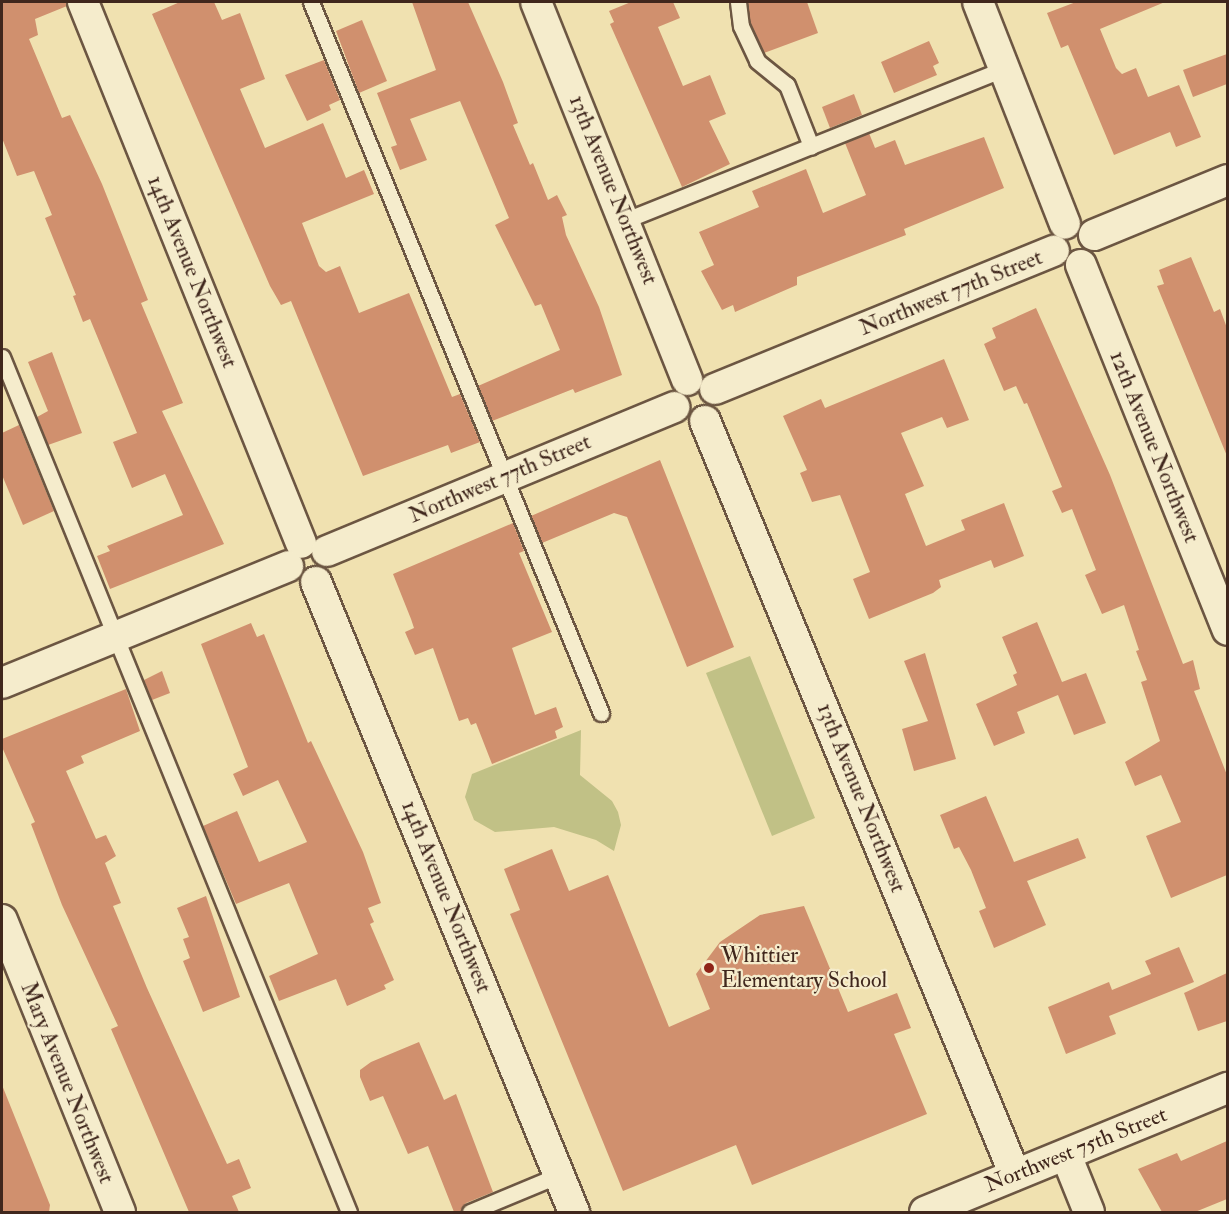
<!DOCTYPE html>
<style>
body{margin:0}
#map{position:relative;width:1229px;height:1214px;overflow:hidden;background:#f0e1b0;font-family:"IM FELL Double Pica",serif}
div>[style]{position:absolute}
.green>*{inset:0;background:#c1c186}
.building>*{inset:0;background:#d0906e}
.roads{filter:drop-shadow(2px 0 #6c5642) drop-shadow(-2px 0 #6c5642) drop-shadow(0 2px #6c5642) drop-shadow(0 -2px #6c5642)}
.service>*{height:15px;margin:-7.5px;padding:0 7.5px;transform-origin:7.5px;border-radius:7.5px;background:#f5eccc}
.minor>*{height:30px;margin:-15px;padding:0 15px;transform-origin:15px;border-radius:15px;background:#f5eccc}
.dots>*{width:16px;height:16px;translate:-50% -50%;box-sizing:border-box;border:3px solid #f5eccc;border-radius:50%}
span{translate:-50% -50%;white-space:nowrap;text-align:center;line-height:1.15;-webkit-text-stroke:4.5px #f5eccc;paint-order:stroke}
.street-label{font-size:22px;color:#40271d}
.poi-label{font-size:22px;color:#40271d}
.left{translate:0 -50%;text-align:left}
.frame{position:absolute;inset:0;border:3px solid #40271d;pointer-events:none}
</style>
<div id="map">
<div class="green">
<i style="clip-path:polygon(750px 656px,815px 818px,772px 836px,706px 673px)"></i>
<i style="clip-path:polygon(581px 730px,580px 775px,612px 801px,618px 812px,621px 825px,614px 851px,596px 840px,554px 827px,495px 832px,474px 820px,465px 797px,472px 774px)"></i>
</div>
<div class="building">
<i style="clip-path:polygon(2px 2px,66px 2px,67px 6px,35px 19px,38px 35px,29px 39px,62px 118px,70px 115px,102px 184px,148px 300px,141px 303px,183px 403px,162px 411px,224px 544px,110px 589px,97px 556px,110px 551px,107px 546px,183px 515px,165px 474px,132px 488px,113px 442px,137px 433px,90px 319px,83px 322px,73px 296px,76px 295px,45px 218px,52px 215px,34px 171px,17px 176px,2px 138px)"></i>
<i style="clip-path:polygon(180px 2px,214px 2px,222px 20px,240px 13px,265px 79px,240px 89px,265px 148px,323px 123px,346px 178px,364px 170px,374px 194px,302px 223px,319px 266px,326px 272px,340px 266px,359px 313px,409px 293px,452px 397px,460px 394px,480px 442px,451px 453px,448px 445px,363px 476px,291px 301px,281px 305px,270px 286px,152px 14px)"></i>
<i style="clip-path:polygon(412px 2px,468px 2px,503px 82px,518px 123px,513px 125px,530px 165px,533px 163px,548px 200px,557px 195px,567px 215px,562px 217px,566px 235px,599px 307px,622px 375px,575px 393px,573px 389px,492px 421px,478px 386px,560px 350px,541px 304px,535px 306px,495px 225px,509px 218px,460px 101px,410px 119px,427px 160px,400px 170px,391px 147px,397px 145px,377px 93px,436px 70px)"></i>
<i style="clip-path:polygon(631px 2px,673px 2px,680px 18px,658px 27px,683px 86px,710px 75px,726px 114px,709px 121px,730px 164px,682px 187px,610px 24px,614px 22px,609px 11px)"></i>
<i style="clip-path:polygon(748px 2px,807px 2px,818px 33px,764px 53px,750px 23px)"></i>
<i style="clip-path:polygon(1076px 2px,1165px 2px,1100px 29px,1116px 68px,1122px 74px,1136px 68px,1148px 97px,1179px 85px,1201px 137px,1176px 147px,1170px 132px,1114px 155px,1068px 45px,1061px 48px,1047px 13px)"></i>
<i style="clip-path:polygon(362px 20px,387px 81px,359px 93px,336px 31px)"></i>
<i style="clip-path:polygon(929px 41px,939px 63px,933px 66px,937px 75px,894px 93px,881px 62px)"></i>
<i style="clip-path:polygon(1227px 54px,1227px 84px,1193px 97px,1183px 70px)"></i>
<i style="clip-path:polygon(324px 60px,340px 100px,329px 105px,331px 110px,307px 121px,285px 75px)"></i>
<i style="clip-path:polygon(854px 94px,862px 115px,830px 128px,822px 107px)"></i>
<i style="clip-path:polygon(869px 133px,875px 148px,895px 140px,905px 165px,984px 137px,1004px 188px,904px 229px,906px 235px,797px 277px,797px 285px,735px 312px,733px 305px,722px 310px,701px 271px,714px 265px,699px 232px,759px 207px,752px 191px,806px 169px,823px 213px,866px 195px,845px 143px)"></i>
<i style="clip-path:polygon(1191px 257px,1214px 312px,1220px 309px,1227px 328px,1227px 456px,1157px 286px,1164px 284px,1159px 270px)"></i>
<i style="clip-path:polygon(1036px 308px,1110px 475px,1183px 664px,1193px 660px,1200px 689px,1194px 691px,1227px 775px,1227px 875px,1171px 898px,1146px 836px,1181px 822px,1161px 775px,1135px 786px,1125px 762px,1160px 741px,1141px 682px,1147px 680px,1136px 651px,1139px 650px,1124px 605px,1102px 614px,1085px 575px,1096px 570px,1072px 509px,1062px 513px,1052px 491px,1062px 487px,1027px 403px,1024px 404px,1016px 386px,1004px 391px,984px 344px,996px 338px,992px 328px)"></i>
<i style="clip-path:polygon(52px 352px,82px 433px,48px 445px,37px 417px,48px 411px,28px 362px)"></i>
<i style="clip-path:polygon(944px 359px,969px 420px,947px 428px,942px 417px,901px 433px,924px 486px,905px 494px,926px 546px,965px 530px,961px 520px,1004px 503px,1024px 556px,994px 568px,991px 560px,939px 580px,941px 587px,933px 593px,869px 619px,853px 579px,870px 572px,840px 495px,812px 502px,800px 473px,807px 470px,783px 416px,821px 399px,825px 408px)"></i>
<i style="clip-path:polygon(19px 425px,54px 511px,23px 525px,2px 475px,2px 433px)"></i>
<i style="clip-path:polygon(660px 460px,734px 647px,687px 667px,627px 517px,614px 513px,542px 543px,531px 516px)"></i>
<i style="clip-path:polygon(513px 523px,524px 551px,519px 553px,552px 632px,512px 648px,535px 715px,556px 707px,563px 727px,555px 731px,557px 738px,492px 764px,476px 723px,471px 725px,468px 718px,459px 721px,433px 648px,415px 655px,405px 632px,414px 628px,411px 619px,393px 574px)"></i>
<i style="clip-path:polygon(1037px 622px,1062px 682px,1086px 673px,1106px 723px,1074px 735px,1058px 695px,1017px 712px,1025px 733px,994px 746px,976px 704px,1017px 685px,1013px 675px,1017px 673px,1002px 637px)"></i>
<i style="clip-path:polygon(251px 623px,257px 637px,264px 634px,308px 743px,311px 741px,363px 852px,381px 903px,368px 908px,374px 922px,370px 924px,394px 980px,384px 985px,386px 989px,347px 1006px,336px 979px,279px 1001px,269px 976px,318px 954px,289px 883px,236px 904px,203px 826px,237px 811px,259px 862px,307px 842px,278px 780px,243px 796px,233px 774px,248px 767px,201px 644px)"></i>
<i style="clip-path:polygon(925px 653px,956px 759px,914px 771px,902px 729px,928px 721px,904px 661px)"></i>
<i style="clip-path:polygon(162px 671px,170px 693px,152px 700px,144px 680px)"></i>
<i style="clip-path:polygon(126px 689px,140px 731px,81px 756px,84px 763px,66px 771px,96px 839px,106px 835px,116px 856px,105px 863px,121px 903px,113px 906px,147px 988px,227px 1164px,239px 1159px,251px 1188px,232px 1196px,239px 1212px,189px 1212px,111px 1029px,118px 1026px,62px 905px,31px 824px,35px 822px,2px 747px,2px 739px)"></i>
<i style="clip-path:polygon(986px 796px,1014px 862px,1078px 838px,1086px 858px,1027px 881px,1046px 925px,994px 948px,979px 911px,986px 908px,971px 870px,959px 847px,954px 849px,940px 815px)"></i>
<i style="clip-path:polygon(552px 849px,569px 891px,608px 875px,669px 1027px,710px 1009px,696px 974px,720px 942px,760px 915px,804px 906px,848px 1012px,897px 993px,911px 1028px,894px 1034px,927px 1114px,752px 1185px,736px 1145px,623px 1191px,510px 914px,520px 910px,504px 869px)"></i>
<i style="clip-path:polygon(206px 896px,240px 997px,203px 1012px,183px 961px,190px 958px,183px 939px,189px 937px,177px 908px)"></i>
<i style="clip-path:polygon(1179px 947px,1194px 982px,1109px 1016px,1116px 1034px,1066px 1054px,1048px 1007px,1109px 982px,1112px 990px,1151px 974px,1145px 961px)"></i>
<i style="clip-path:polygon(1227px 973px,1227px 1021px,1198px 1031px,1184px 993px)"></i>
<i style="clip-path:polygon(419px 1042px,444px 1100px,456px 1094px,493px 1192px,466px 1203px,460px 1212px,454px 1212px,428px 1146px,408px 1154px,383px 1096px,370px 1101px,360px 1077px,360px 1070px,371px 1062px)"></i>
<i style="clip-path:polygon(2px 1085px,50px 1205px,49px 1212px,2px 1212px)"></i>
<i style="clip-path:polygon(1227px 1141px,1227px 1199px,1195px 1212px,1162px 1212px,1138px 1169px,1177px 1153px,1181px 1161px)"></i>
</div>
<div class="roads">
<div class="service">
<i style="left:311px;top:2px;width:768px;rotate:67.81deg"></i>
<i style="left:738px;top:2px;width:24px;rotate:83deg"></i>
<i style="left:741px;top:26px;width:38px;rotate:65deg"></i>
<i style="left:757px;top:61px;width:38px;rotate:39deg"></i>
<i style="left:787px;top:85px;width:66px;rotate:68.5deg"></i>
<i style="left:626px;top:220px;width:409px;rotate:-21.8deg"></i>
<i style="left:2px;top:357px;width:923px;rotate:67.91deg"></i>
<i style="left:470px;top:1212px;width:96px;rotate:-22.6deg"></i>
</div>
<div class="minor">
<i style="left:83px;top:2px;width:583px;rotate:68.05deg"></i>
<i style="left:536px;top:2px;width:407px;rotate:68.2deg"></i>
<i style="left:978px;top:2px;width:238px;rotate:68.6deg"></i>
<i style="left:1094px;top:235px;width:145px;rotate:-22.3deg"></i>
<i style="left:1081px;top:265px;width:393px;rotate:68.1deg"></i>
<i style="left:715px;top:389px;width:366px;rotate:-22.2deg"></i>
<i style="left:705px;top:421px;width:815px;rotate:67.65deg"></i>
<i style="left:327px;top:551px;width:376px;rotate:-22.5deg"></i>
<i style="left:316px;top:582px;width:681px;rotate:67.73deg"></i>
<i style="left:2px;top:683px;width:309px;rotate:-22.2deg"></i>
<i style="left:2px;top:920px;width:315px;rotate:68deg"></i>
<i style="left:1066px;top:1155px;width:61px;rotate:68deg"></i>
<i style="left:925px;top:1212px;width:327px;rotate:-22.3deg"></i>
</div>
</div>
<div class="dots">
<i style="left:709px;top:968px;background:#8f2418"></i>
</div>
<div class="street-label">
<span style="left:613px;top:190px;rotate:68deg">13th Avenue Northwest</span>
<span style="left:192px;top:272px;rotate:68deg">14th Avenue Northwest</span>
<span style="left:951px;top:293px;rotate:-22deg">Northwest 77th Street</span>
<span style="left:1154px;top:447px;rotate:68deg">12th Avenue Northwest</span>
<span style="left:500px;top:479px;rotate:-23deg">Northwest 77th Street</span>
<span style="left:861px;top:798px;rotate:68deg">13th Avenue Northwest</span>
<span style="left:446px;top:897px;rotate:68deg">14th Avenue Northwest</span>
<span style="left:67px;top:1083px;rotate:68deg">Mary Avenue Northwest</span>
<span style="left:1076px;top:1150px;rotate:-22deg">Northwest 75th Street</span>
</div>
<div class="poi-label">
<span class="left" style="left:721px;top:968px">Whittier<br>Elementary School</span>
</div>
<div class="frame"></div>
</div>
